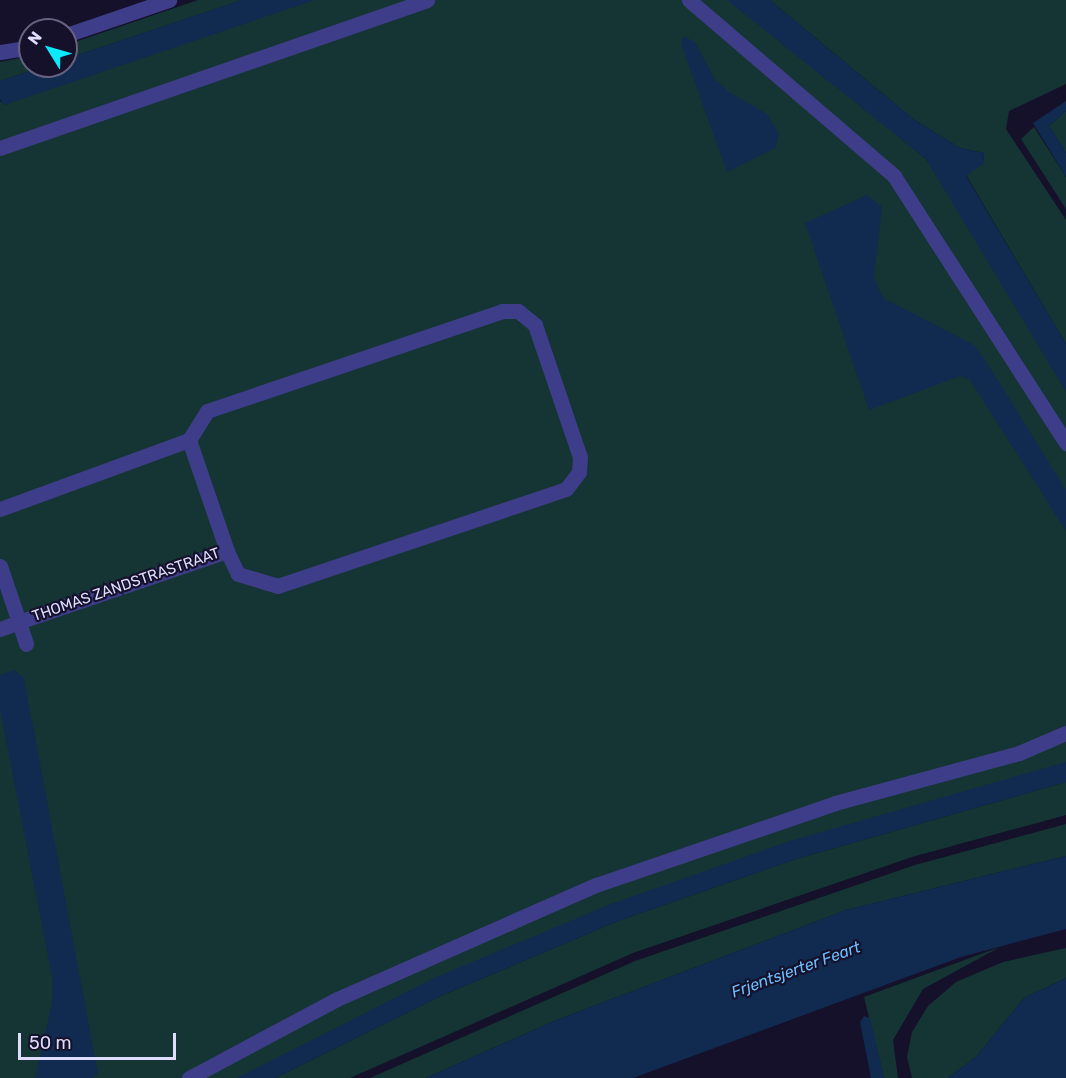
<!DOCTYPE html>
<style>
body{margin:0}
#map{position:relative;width:1066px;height:1078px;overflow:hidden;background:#15112b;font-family:Rubik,sans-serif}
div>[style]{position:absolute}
.green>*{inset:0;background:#143533}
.water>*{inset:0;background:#102a50}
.minor>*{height:15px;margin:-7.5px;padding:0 7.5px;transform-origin:7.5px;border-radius:7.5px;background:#3e3d89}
span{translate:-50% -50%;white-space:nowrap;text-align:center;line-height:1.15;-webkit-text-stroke:4.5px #15112b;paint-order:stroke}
.street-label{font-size:15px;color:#dfdcfe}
.water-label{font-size:16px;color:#6cbefd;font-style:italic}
.north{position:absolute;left:18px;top:18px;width:60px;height:60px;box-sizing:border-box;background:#15112b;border:2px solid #66627f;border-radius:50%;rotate:307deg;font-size:16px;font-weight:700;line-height:24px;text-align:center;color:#dfdcfe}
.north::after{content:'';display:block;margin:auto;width:21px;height:27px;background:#0beafb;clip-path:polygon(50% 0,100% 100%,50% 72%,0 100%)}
.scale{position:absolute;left:18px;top:1033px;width:158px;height:27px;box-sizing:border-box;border:3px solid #dfdcfe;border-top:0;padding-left:8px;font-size:18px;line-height:21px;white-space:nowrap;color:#dfdcfe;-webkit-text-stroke:4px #15112b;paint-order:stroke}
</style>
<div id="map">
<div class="green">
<i style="clip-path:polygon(198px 0,242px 0,66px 59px,66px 45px)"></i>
<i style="clip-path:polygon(300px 0,733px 0,926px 159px,1066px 378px,1066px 773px,600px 918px,251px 1078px,0 1078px,0 101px,6px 105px,9px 97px)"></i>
<i style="clip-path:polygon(770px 0,1066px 0,1066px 84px,1009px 111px,1006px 129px,1066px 220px,1066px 344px,966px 175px,983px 164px,984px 153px,960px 148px,913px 119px)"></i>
<i style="clip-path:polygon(30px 56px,30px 66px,45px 66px,0 81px,0 62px)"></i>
<i style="clip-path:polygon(1066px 111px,1066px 153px,1049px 126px)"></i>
<i style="clip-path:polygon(1034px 127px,1066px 177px,1066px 209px,1021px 139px)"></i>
<i style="clip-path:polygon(1066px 782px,1066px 815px,912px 857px,633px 953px,350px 1078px,275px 1078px,443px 995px,618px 921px,796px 859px)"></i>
<i style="clip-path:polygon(1066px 824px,1066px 856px,846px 910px,554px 1021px,426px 1078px,370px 1078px,635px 961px,915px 865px)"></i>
<i style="clip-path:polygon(1000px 947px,923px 989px,893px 1040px,898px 1078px,884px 1078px,864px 997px)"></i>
<i style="clip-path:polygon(1066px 948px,1066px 978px,1024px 998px,976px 1057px,948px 1078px,912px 1078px,907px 1057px,912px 1032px,928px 1006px,956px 982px,1003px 962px)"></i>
</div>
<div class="water">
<i style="clip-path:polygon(242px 0,315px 0,4px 105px,0 99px,0 81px,45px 66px,66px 66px,66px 59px)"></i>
<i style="clip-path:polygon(727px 0,770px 0,913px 119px,960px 148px,984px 153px,983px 164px,966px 176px,1066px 344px,1066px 392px,926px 159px)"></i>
<i style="clip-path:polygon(683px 36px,695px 42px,714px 78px,729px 92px,767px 114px,779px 134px,775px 148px,727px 172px,681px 44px)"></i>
<i style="clip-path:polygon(1066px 101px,1066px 111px,1049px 126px,1066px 153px,1066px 177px,1033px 123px)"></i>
<i style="clip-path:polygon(867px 195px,882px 207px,874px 276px,879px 290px,885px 299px,974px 345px,984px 358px,1066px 490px,1066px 531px,970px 380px,960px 376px,869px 410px,805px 223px)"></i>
<i style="clip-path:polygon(14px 670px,24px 678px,98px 1074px,92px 1078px,35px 1078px,52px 1003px,52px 977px,0 709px,0 675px)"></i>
<i style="clip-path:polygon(1066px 762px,1066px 782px,796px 859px,618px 921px,443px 995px,275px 1078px,237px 1078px,436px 977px,611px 904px,790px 841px)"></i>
<i style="clip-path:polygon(1066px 856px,1066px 929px,961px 957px,633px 1078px,426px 1078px,554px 1021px,846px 910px)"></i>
<i style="clip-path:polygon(1066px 978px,1066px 1078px,948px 1078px,976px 1057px,1024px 998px)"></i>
<i style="clip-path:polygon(864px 1016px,870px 1018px,884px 1078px,871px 1078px,860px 1022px)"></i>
</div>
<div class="minor">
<i style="left:689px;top:0;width:270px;rotate:40.6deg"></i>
<i style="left:894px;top:176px;width:318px;rotate:57.2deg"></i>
<i style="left:66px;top:35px;width:109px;rotate:-18.8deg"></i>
<i style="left:0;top:52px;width:30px;rotate:-9deg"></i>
<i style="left:0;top:148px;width:452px;rotate:-19.1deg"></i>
<i style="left:189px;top:440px;width:34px;rotate:-58deg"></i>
<i style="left:207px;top:411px;width:311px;rotate:-18.7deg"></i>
<i style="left:502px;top:311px;width:16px"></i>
<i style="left:518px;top:311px;width:22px;rotate:39deg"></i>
<i style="left:535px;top:325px;width:139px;rotate:71.2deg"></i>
<i style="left:580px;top:457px;width:15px;rotate:94deg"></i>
<i style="left:579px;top:472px;width:21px;rotate:127deg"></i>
<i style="left:566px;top:489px;width:304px;rotate:161.4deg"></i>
<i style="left:278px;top:586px;width:42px;rotate:-163.3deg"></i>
<i style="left:238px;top:574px;width:25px;rotate:-116deg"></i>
<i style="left:0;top:509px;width:201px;rotate:-20.1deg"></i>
<i style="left:189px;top:440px;width:117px;rotate:71.1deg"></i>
<i style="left:227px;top:551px;width:220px;rotate:161.2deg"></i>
<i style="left:19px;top:622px;width:59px;rotate:-108.7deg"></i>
<i style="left:0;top:629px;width:20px;rotate:-20deg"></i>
<i style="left:19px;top:622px;width:23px;rotate:72deg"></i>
<i style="left:189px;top:1078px;width:168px;rotate:-28.1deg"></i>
<i style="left:337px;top:999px;width:283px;rotate:-23.8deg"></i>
<i style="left:596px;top:885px;width:253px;rotate:-18.9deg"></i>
<i style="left:835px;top:803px;width:191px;rotate:-15.2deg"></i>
<i style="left:1019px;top:753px;width:51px;rotate:-23.1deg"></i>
</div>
<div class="street-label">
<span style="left:126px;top:585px;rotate:-19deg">THOMAS ZANDSTRASTRAAT</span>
</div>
<div class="water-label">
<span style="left:796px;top:970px;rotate:-20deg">Frjentsjerter Feart</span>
</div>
<div class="north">N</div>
<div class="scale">50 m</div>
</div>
